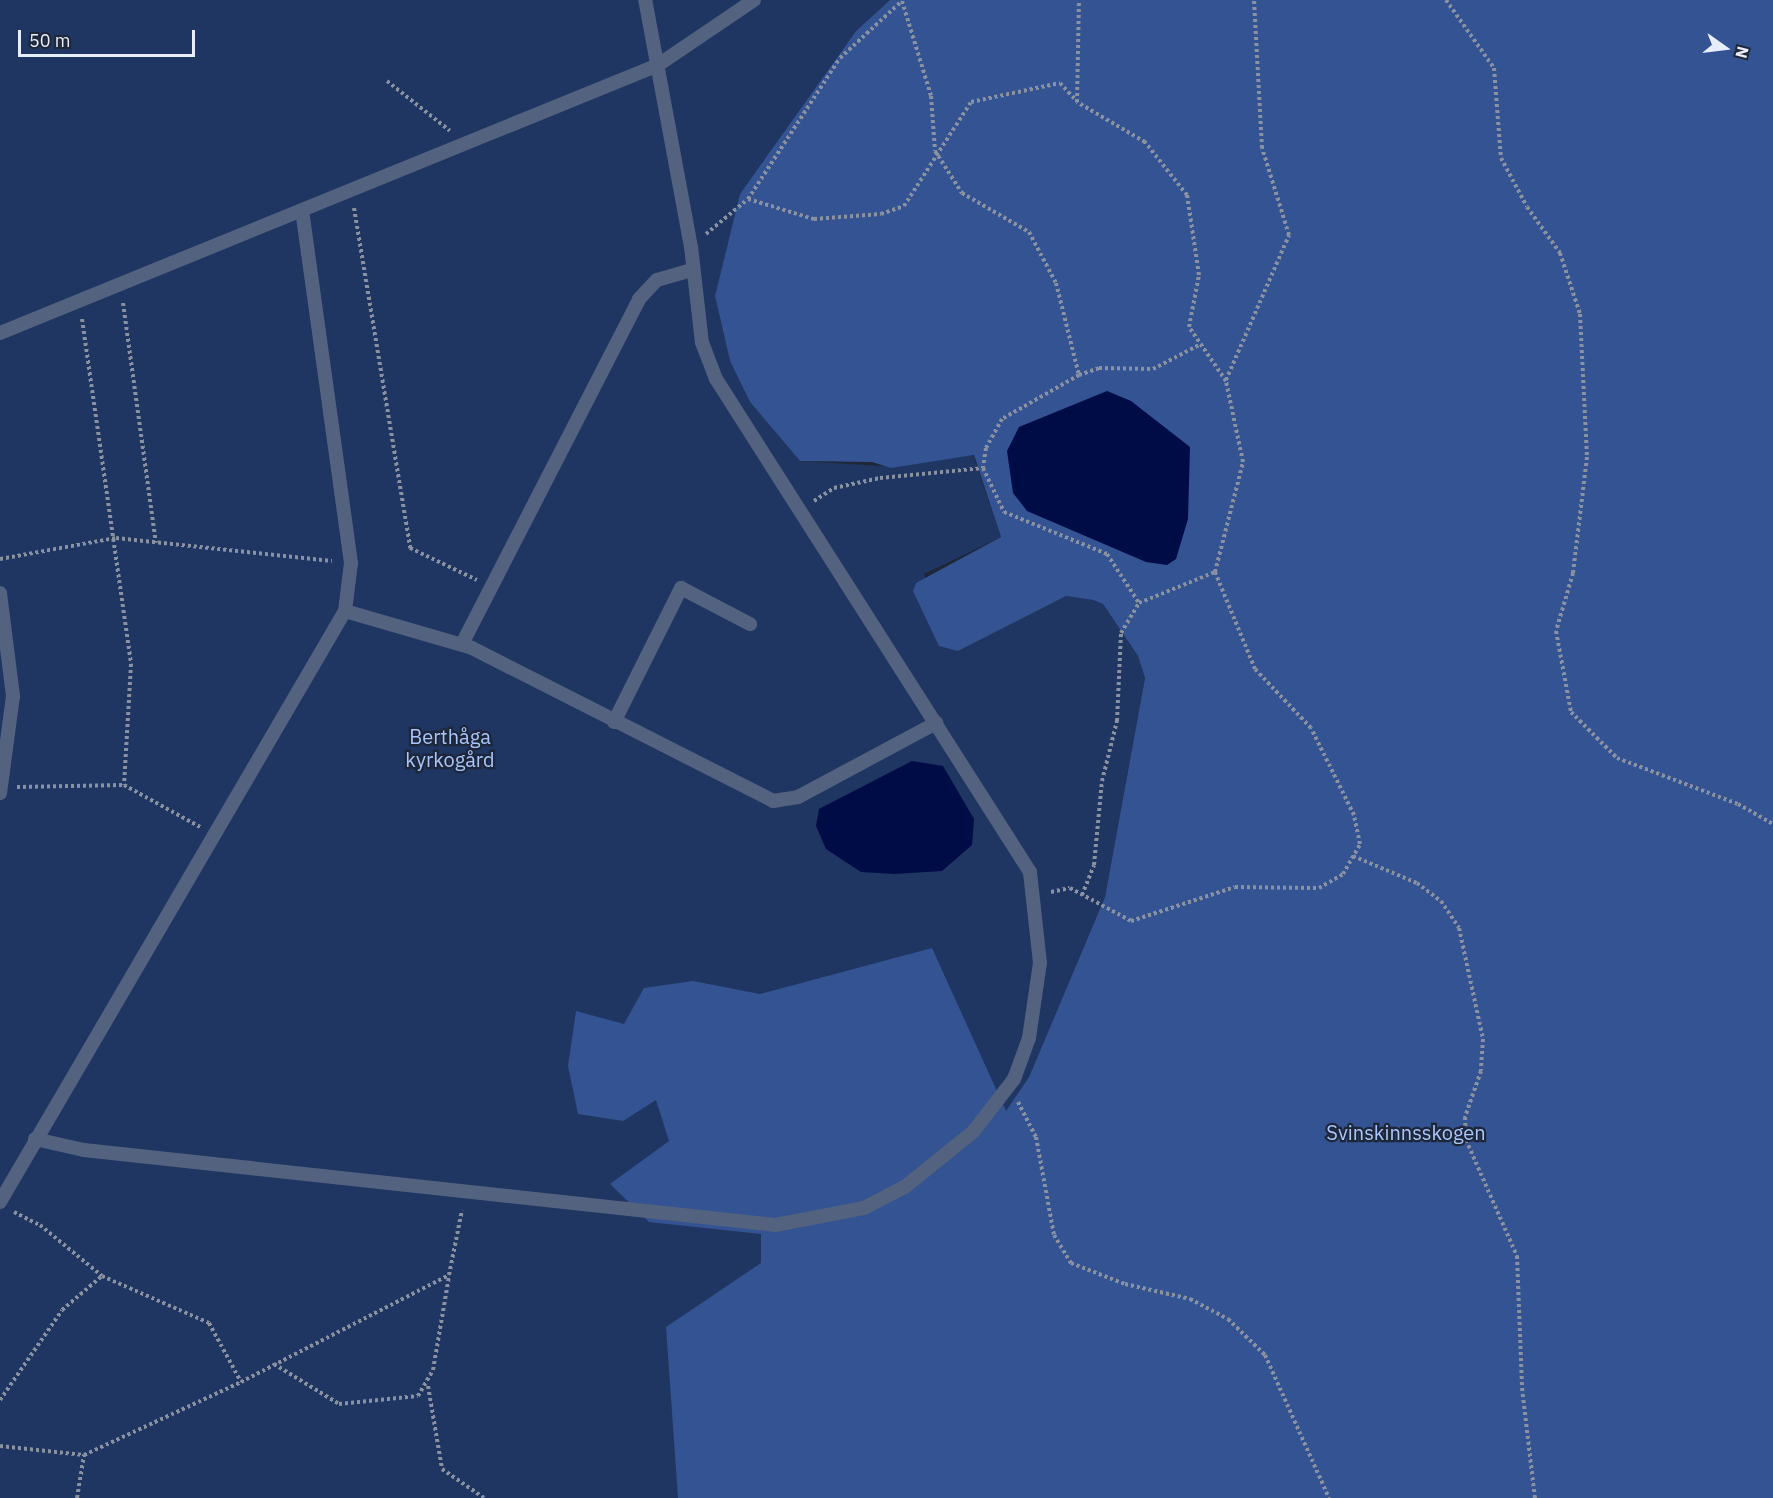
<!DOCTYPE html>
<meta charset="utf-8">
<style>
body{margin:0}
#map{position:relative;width:1773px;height:1498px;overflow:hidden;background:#1e2739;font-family:"IBM Plex Sans",sans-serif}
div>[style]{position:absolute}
.green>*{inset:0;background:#1f3562}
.forest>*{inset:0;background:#345392}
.water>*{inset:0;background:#000c46}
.path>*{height:4px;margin-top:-2px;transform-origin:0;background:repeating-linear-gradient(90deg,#8a92a1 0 3px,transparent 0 6px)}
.service>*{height:14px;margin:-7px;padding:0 7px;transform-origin:7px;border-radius:7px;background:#53627e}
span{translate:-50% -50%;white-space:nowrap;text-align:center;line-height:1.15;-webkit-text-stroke:4.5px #1e2739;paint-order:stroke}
.park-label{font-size:20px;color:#a8c5fc}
.north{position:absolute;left:1695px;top:18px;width:60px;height:60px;-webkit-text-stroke:4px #1e2739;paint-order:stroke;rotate:104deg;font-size:16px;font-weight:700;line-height:24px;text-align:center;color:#e7edfa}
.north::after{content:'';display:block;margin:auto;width:21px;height:27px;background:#e7edfa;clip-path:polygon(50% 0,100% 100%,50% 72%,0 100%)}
.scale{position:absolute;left:18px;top:30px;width:177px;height:27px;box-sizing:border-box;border:3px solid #e7edfa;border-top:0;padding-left:8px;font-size:18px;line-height:21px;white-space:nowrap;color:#e7edfa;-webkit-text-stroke:4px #1e2739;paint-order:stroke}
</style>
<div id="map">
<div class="green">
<i style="clip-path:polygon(0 0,890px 0,856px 31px,740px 195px,715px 296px,730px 361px,750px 402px,800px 461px,882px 466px,973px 455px,1001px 537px,924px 574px,958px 651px,1065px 596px,1093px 600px,1103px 604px,1138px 656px,1145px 678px,1105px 897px,1029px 1077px,1006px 1112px,678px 1474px,678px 1498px,0 1498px)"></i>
</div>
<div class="forest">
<i style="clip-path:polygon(890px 0,1773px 0,1773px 1498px,678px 1498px,666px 1327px,761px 1263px,761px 1234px,649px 1222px,610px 1184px,669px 1141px,656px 1100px,623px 1121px,578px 1114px,568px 1066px,576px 1011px,624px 1024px,644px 988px,693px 981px,760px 994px,932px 948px,1006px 1111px,1029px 1077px,1105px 897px,1145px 678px,1138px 656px,1103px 604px,1093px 600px,1066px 596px,958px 651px,939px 646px,913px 591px,916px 583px,1001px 537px,974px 455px,891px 468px,872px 462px,800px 461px,750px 402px,730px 361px,715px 296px,740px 194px,856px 31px)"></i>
</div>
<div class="water">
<i style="clip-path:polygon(1107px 391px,1131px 401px,1190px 447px,1188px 519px,1176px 559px,1167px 565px,1146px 562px,1027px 511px,1013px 493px,1007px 451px,1019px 427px)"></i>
<i style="clip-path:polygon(912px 761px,943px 766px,974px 819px,972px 845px,942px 871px,894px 874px,861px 872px,826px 849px,816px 826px,819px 809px)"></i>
</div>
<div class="path">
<i style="left:1446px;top:0;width:83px;rotate:54.8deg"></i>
<i style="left:1494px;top:68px;width:90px;rotate:85.6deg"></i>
<i style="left:1501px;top:158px;width:55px;rotate:62deg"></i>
<i style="left:1527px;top:207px;width:57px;rotate:54.3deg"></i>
<i style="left:1560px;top:253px;width:64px;rotate:71.8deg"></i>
<i style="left:1580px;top:314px;width:143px;rotate:87.2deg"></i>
<i style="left:1587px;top:457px;width:117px;rotate:96.9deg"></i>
<i style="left:1573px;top:573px;width:60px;rotate:106.3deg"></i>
<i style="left:1556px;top:631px;width:82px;rotate:79.5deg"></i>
<i style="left:1571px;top:712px;width:65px;rotate:45deg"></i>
<i style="left:1617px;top:758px;width:129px;rotate:20.8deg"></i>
<i style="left:1738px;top:804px;width:40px;rotate:29.7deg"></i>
<i style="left:902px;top:1px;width:99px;rotate:73deg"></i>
<i style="left:931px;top:96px;width:55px;rotate:85.8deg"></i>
<i style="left:935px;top:151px;width:50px;rotate:57.3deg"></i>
<i style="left:962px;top:193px;width:78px;rotate:30.2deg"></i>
<i style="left:1029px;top:232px;width:58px;rotate:62.1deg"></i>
<i style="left:1056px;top:283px;width:95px;rotate:76deg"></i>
<i style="left:1079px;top:375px;width:89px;rotate:150.3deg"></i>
<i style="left:1002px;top:419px;width:33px;rotate:119deg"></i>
<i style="left:986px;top:448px;width:20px;rotate:99deg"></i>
<i style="left:387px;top:81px;width:80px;rotate:38.4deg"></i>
<i style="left:748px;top:199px;width:69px;rotate:16.9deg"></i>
<i style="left:814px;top:219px;width:67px;rotate:-4.3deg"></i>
<i style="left:881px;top:214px;width:24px;rotate:-19deg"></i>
<i style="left:904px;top:206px;width:124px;rotate:-57.2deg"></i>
<i style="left:971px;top:102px;width:91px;rotate:-12.1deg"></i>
<i style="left:1060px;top:83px;width:25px;rotate:47deg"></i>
<i style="left:354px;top:208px;width:345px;rotate:80.6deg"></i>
<i style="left:410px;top:548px;width:74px;rotate:25.5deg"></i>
<i style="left:706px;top:234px;width:55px;rotate:-39.8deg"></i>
<i style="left:748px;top:199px;width:168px;rotate:-56.9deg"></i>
<i style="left:840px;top:58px;width:84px;rotate:-42.6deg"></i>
<i style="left:123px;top:303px;width:242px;rotate:82.2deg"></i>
<i style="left:82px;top:319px;width:348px;rotate:81.9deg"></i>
<i style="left:131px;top:664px;width:121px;rotate:93.3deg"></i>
<i style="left:1079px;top:375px;width:21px;rotate:-19deg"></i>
<i style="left:1099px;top:368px;width:54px;rotate:1.1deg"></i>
<i style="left:1153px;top:369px;width:54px;rotate:-27.5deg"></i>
<i style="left:1226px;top:380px;width:158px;rotate:-66.5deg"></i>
<i style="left:1289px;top:235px;width:91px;rotate:-107.2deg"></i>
<i style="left:1262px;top:148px;width:148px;rotate:-93.1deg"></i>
<i style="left:814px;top:501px;width:24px;rotate:-33deg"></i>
<i style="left:834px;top:488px;width:47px;rotate:-12.3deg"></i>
<i style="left:880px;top:478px;width:103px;rotate:-5.5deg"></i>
<i style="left:983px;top:468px;width:49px;rotate:64.5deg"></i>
<i style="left:1004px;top:512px;width:111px;rotate:22.2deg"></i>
<i style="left:1107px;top:554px;width:59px;rotate:56.9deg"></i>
<i style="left:1139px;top:603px;width:82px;rotate:-22.2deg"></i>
<i style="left:0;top:559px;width:118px;rotate:-10.3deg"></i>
<i style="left:116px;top:538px;width:217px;rotate:6.1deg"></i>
<i style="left:17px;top:787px;width:107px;rotate:-1.1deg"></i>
<i style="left:124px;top:785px;width:87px;rotate:28.9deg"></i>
<i style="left:1353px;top:856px;width:69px;rotate:22.9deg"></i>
<i style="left:1417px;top:883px;width:30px;rotate:37deg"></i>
<i style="left:1441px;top:901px;width:32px;rotate:56deg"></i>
<i style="left:1459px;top:928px;width:114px;rotate:77.8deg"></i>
<i style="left:1483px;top:1039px;width:32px;rotate:94deg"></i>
<i style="left:1481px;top:1071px;width:49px;rotate:109.2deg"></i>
<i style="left:1465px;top:1117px;width:23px;rotate:88deg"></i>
<i style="left:1466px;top:1140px;width:127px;rotate:66.3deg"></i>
<i style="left:1517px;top:1256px;width:132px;rotate:87.8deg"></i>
<i style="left:1522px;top:1388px;width:111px;rotate:83.3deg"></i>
<i style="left:1051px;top:892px;width:19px;rotate:-12deg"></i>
<i style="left:1070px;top:888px;width:69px;rotate:28.4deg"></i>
<i style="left:1131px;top:921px;width:109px;rotate:-18.1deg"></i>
<i style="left:1235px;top:887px;width:84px;rotate:0.7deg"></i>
<i style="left:1319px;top:888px;width:28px;rotate:-30deg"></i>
<i style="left:1343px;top:874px;width:34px;rotate:-60deg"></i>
<i style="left:1360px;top:844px;width:30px;rotate:-102deg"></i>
<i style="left:1354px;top:815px;width:97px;rotate:-116.3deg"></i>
<i style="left:1311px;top:728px;width:81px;rotate:-133.5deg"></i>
<i style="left:1255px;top:669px;width:105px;rotate:-112.4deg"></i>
<i style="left:1215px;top:572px;width:114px;rotate:-75.7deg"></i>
<i style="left:1243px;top:462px;width:83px;rotate:-101.9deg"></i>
<i style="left:1226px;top:381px;width:65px;rotate:-124.4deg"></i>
<i style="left:1189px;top:327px;width:53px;rotate:-79.1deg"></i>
<i style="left:1199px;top:275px;width:81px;rotate:-98.5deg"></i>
<i style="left:1187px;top:195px;width:68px;rotate:-128.4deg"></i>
<i style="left:1145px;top:142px;width:79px;rotate:-149.5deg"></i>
<i style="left:1077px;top:102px;width:102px;rotate:-88.9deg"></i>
<i style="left:1082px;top:895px;width:32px;rotate:-68deg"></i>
<i style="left:1094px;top:865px;width:84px;rotate:-84.6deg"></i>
<i style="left:1102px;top:781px;width:62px;rotate:-76deg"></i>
<i style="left:1117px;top:721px;width:88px;rotate:-87.4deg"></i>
<i style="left:1121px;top:633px;width:35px;rotate:-59deg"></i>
<i style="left:1018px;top:1102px;width:39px;rotate:63deg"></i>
<i style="left:1036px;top:1137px;width:100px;rotate:79.6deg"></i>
<i style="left:1054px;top:1235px;width:33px;rotate:59deg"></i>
<i style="left:1071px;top:1263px;width:58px;rotate:21.3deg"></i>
<i style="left:1125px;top:1284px;width:67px;rotate:13deg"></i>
<i style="left:1190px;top:1299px;width:43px;rotate:27.8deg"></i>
<i style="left:1228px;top:1319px;width:52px;rotate:44.2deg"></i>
<i style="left:1265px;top:1355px;width:157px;rotate:65.9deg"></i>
<i style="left:14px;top:1212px;width:29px;rotate:27deg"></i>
<i style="left:40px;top:1225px;width:80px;rotate:39.4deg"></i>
<i style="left:102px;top:1276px;width:117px;rotate:23.7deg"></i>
<i style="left:209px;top:1323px;width:67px;rotate:61.5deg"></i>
<i style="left:274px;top:1364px;width:76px;rotate:31.6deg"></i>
<i style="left:339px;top:1404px;width:79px;rotate:-5.8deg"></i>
<i style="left:418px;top:1396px;width:30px;rotate:-60deg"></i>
<i style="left:433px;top:1370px;width:95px;rotate:-80.3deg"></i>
<i style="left:428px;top:1386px;width:84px;rotate:80.4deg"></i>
<i style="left:442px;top:1469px;width:51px;rotate:34.6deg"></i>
<i style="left:0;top:1400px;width:109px;rotate:-55.4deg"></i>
<i style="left:62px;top:1310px;width:52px;rotate:-40.4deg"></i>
<i style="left:0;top:1446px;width:84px;rotate:6.1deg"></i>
<i style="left:84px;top:1455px;width:173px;rotate:-24.9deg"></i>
<i style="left:241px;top:1382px;width:234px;rotate:-27.2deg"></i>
<i style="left:449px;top:1275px;width:66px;rotate:-78.7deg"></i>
<i style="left:77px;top:1498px;width:44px;rotate:-80.8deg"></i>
</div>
<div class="service">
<i style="left:0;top:333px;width:710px;rotate:-22.16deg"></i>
<i style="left:658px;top:65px;width:116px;rotate:-34.1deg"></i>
<i style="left:0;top:593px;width:104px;rotate:82.8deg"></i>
<i style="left:13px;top:696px;width:98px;rotate:97.6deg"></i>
<i style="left:345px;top:611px;width:132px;rotate:16.2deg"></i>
<i style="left:472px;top:648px;width:338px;rotate:26.9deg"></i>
<i style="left:773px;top:801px;width:25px;rotate:-9deg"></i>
<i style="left:798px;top:797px;width:157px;rotate:-28.2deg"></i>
<i style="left:462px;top:644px;width:388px;rotate:-62.8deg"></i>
<i style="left:639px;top:299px;width:26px;rotate:-47deg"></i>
<i style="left:657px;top:280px;width:37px;rotate:-16deg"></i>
<i style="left:614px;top:722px;width:150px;rotate:-63.4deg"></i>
<i style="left:681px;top:588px;width:78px;rotate:27.6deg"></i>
<i style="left:35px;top:1139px;width:50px;rotate:12.7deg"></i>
<i style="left:84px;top:1150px;width:695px;rotate:6.19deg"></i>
<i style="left:775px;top:1225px;width:91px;rotate:-10.8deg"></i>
<i style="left:864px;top:1208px;width:47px;rotate:-27.6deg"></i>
<i style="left:906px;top:1186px;width:86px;rotate:-38.9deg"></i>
<i style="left:973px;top:1132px;width:67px;rotate:-52.3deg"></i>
<i style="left:1014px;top:1079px;width:44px;rotate:-69.9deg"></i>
<i style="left:1029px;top:1038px;width:76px;rotate:-81.7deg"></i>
<i style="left:1040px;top:963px;width:92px;rotate:-96.3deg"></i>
<i style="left:1030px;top:872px;width:585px;rotate:-122.49deg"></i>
<i style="left:716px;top:379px;width:39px;rotate:-111deg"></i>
<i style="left:702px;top:343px;width:97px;rotate:-96.5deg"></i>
<i style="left:691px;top:247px;width:251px;rotate:-100.5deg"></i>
<i style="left:0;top:1202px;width:684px;rotate:-59.73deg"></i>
<i style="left:345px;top:611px;width:48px;rotate:-82.9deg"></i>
<i style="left:351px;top:563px;width:355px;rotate:-97.9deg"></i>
</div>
<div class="park-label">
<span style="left:450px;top:748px">Berthåga<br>kyrkogård</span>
<span style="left:1406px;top:1132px">Svinskinnsskogen</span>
</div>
<div class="north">N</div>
<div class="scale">50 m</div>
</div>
